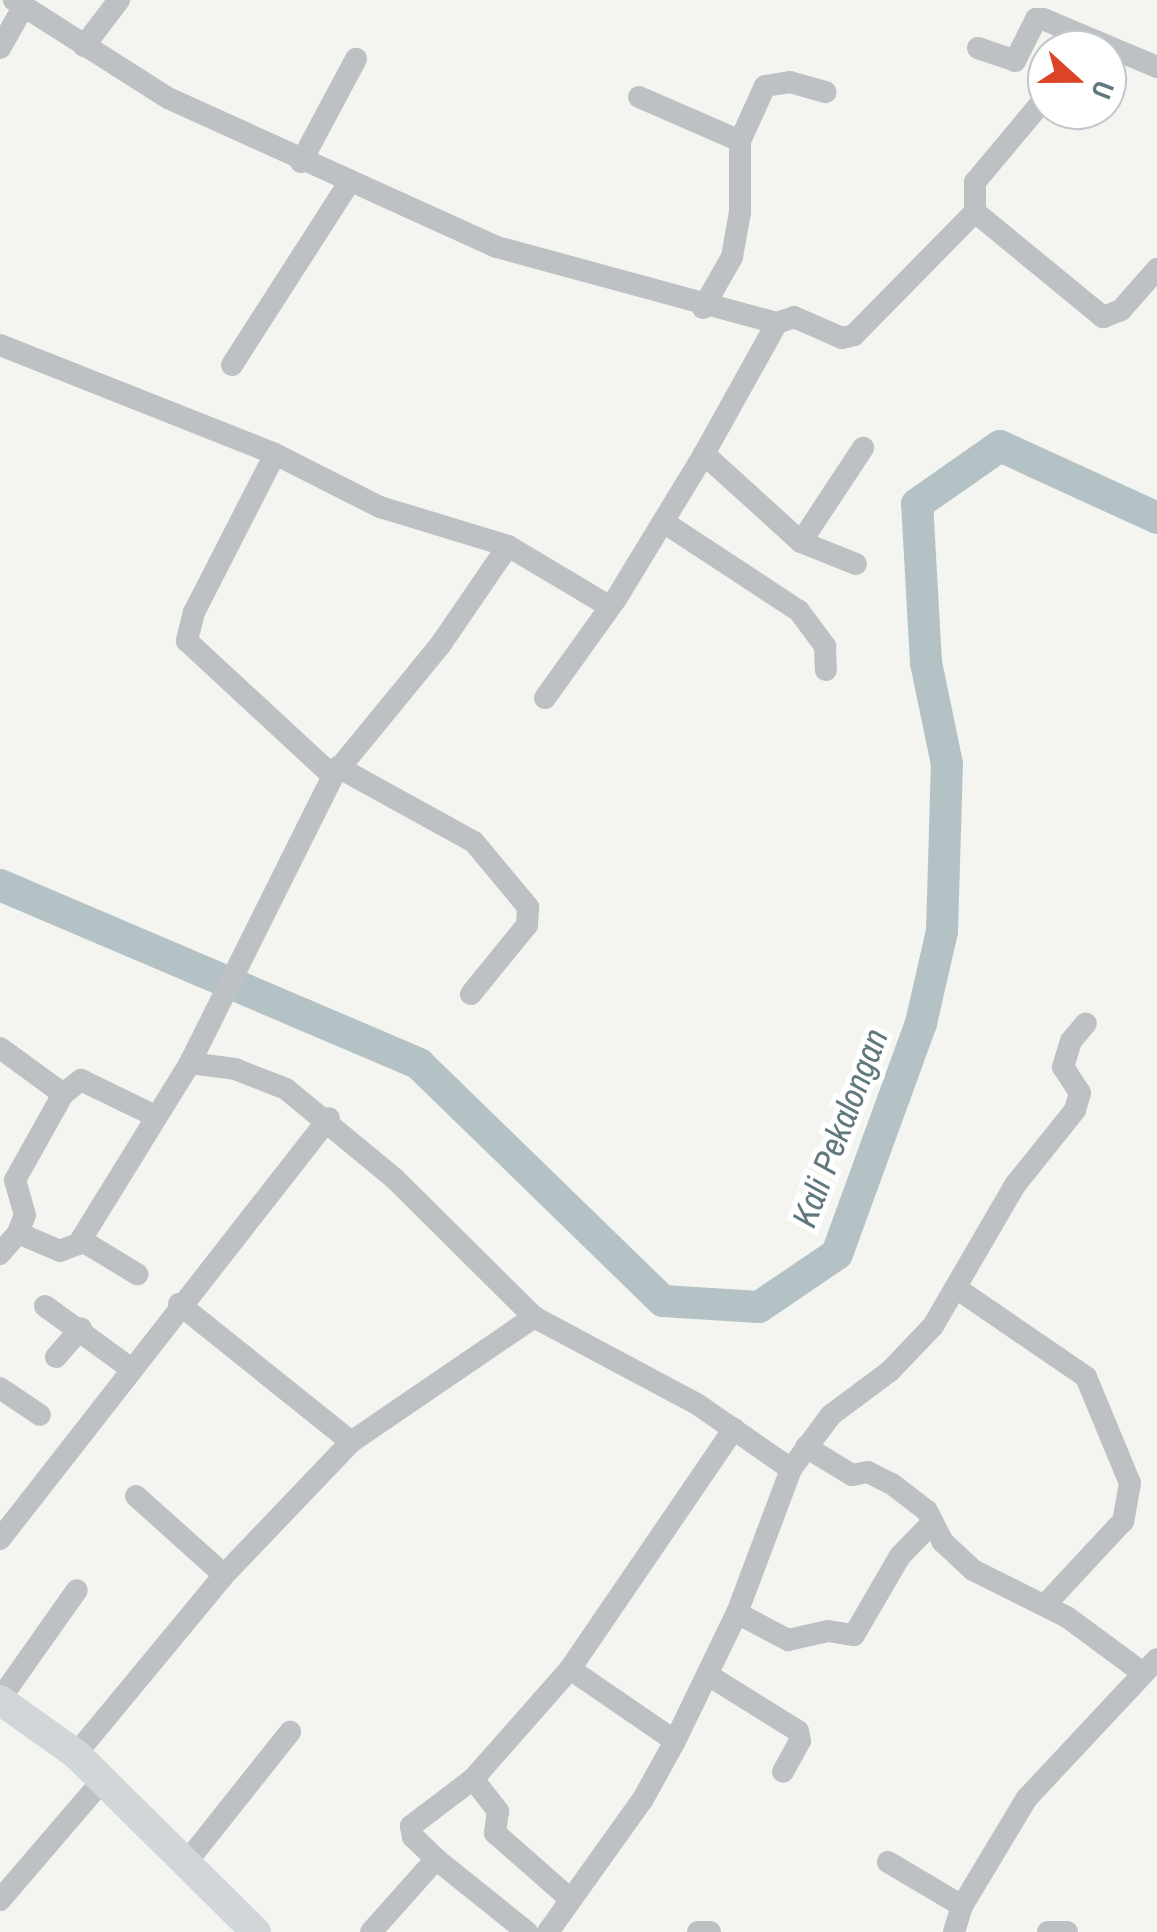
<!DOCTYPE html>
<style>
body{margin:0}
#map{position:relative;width:1157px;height:1932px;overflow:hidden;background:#f4f4f0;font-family:"Archivo Narrow",sans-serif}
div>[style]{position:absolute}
.river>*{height:32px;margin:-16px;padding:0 16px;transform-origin:16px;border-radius:16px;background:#b4c2c5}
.minor>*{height:22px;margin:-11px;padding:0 11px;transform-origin:11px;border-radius:11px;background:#bdc1c4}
.major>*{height:30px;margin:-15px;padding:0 15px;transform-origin:15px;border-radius:15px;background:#d1d6d9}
span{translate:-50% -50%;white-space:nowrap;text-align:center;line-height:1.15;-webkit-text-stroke:10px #fff;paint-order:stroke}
.water-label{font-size:35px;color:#60787e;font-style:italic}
.north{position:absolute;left:1027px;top:30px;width:100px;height:100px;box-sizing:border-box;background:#fff;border:2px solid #c1c8cc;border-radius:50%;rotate:111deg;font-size:28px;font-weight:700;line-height:40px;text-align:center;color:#647680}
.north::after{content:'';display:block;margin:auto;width:35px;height:45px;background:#dc4428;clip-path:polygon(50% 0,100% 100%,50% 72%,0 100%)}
</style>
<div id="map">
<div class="river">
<i style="left:0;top:885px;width:456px;rotate:23.1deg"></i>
<i style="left:419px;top:1064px;width:340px;rotate:44.2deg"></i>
<i style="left:663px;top:1301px;width:96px;rotate:3.6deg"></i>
<i style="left:759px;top:1307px;width:94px;rotate:-34.2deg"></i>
<i style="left:837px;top:1254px;width:246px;rotate:-70deg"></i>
<i style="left:921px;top:1023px;width:94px;rotate:-77.1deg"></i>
<i style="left:942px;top:931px;width:167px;rotate:-88.3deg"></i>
<i style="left:947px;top:764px;width:103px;rotate:-101.7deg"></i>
<i style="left:926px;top:663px;width:159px;rotate:-93.2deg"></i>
<i style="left:917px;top:504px;width:101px;rotate:-34.9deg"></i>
<i style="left:1000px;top:446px;width:173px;rotate:24.6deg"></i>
</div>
<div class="minor">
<i style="left:14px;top:0;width:183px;rotate:32.5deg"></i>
<i style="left:168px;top:98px;width:361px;rotate:24.4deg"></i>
<i style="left:497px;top:247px;width:290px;rotate:15.2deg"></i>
<i style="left:84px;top:46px;width:58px;rotate:-52.7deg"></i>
<i style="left:0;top:48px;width:48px;rotate:-60.3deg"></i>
<i style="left:978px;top:48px;width:39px;rotate:19deg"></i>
<i style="left:1015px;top:61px;width:47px;rotate:-63.4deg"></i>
<i style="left:1036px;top:19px;width:7px"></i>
<i style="left:1043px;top:19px;width:124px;rotate:22.8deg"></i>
<i style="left:639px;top:97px;width:110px;rotate:23.5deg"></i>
<i style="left:301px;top:162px;width:117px;rotate:-61.9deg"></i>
<i style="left:975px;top:212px;width:30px;rotate:-90deg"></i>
<i style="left:975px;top:182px;width:112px;rotate:-50.1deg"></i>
<i style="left:703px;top:308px;width:59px;rotate:-60.4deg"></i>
<i style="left:732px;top:257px;width:46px;rotate:-79.9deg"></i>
<i style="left:740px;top:212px;width:71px;rotate:-90deg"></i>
<i style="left:740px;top:141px;width:60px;rotate:-65.6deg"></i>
<i style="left:765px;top:86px;width:25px;rotate:-9deg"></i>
<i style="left:790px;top:82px;width:37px;rotate:16deg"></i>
<i style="left:0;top:345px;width:296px;rotate:21.6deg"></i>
<i style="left:275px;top:454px;width:178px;rotate:117.1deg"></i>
<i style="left:194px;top:612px;width:30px;rotate:104deg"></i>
<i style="left:187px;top:641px;width:199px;rotate:42.8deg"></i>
<i style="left:333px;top:776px;width:321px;rotate:116.5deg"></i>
<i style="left:190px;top:1063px;width:213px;rotate:121.7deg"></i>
<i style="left:78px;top:1244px;width:19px;rotate:159deg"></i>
<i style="left:60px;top:1251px;width:46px;rotate:-156.8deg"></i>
<i style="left:18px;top:1233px;width:28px;rotate:131deg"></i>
<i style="left:232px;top:365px;width:216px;rotate:-57.3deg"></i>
<i style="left:275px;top:454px;width:118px;rotate:26.8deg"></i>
<i style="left:380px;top:507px;width:134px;rotate:16.9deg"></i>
<i style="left:508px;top:546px;width:119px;rotate:124.4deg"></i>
<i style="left:441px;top:644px;width:171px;rotate:129.3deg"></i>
<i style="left:665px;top:523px;width:160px;rotate:33.3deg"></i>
<i style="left:799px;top:611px;width:44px;rotate:53.4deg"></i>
<i style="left:825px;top:646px;width:24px;rotate:88deg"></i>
<i style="left:801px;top:542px;width:113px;rotate:-56.6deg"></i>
<i style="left:508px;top:546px;width:115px;rotate:30.8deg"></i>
<i style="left:856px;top:564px;width:59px;rotate:-158.2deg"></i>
<i style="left:801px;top:542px;width:131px;rotate:-137.8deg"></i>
<i style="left:704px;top:454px;width:150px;rotate:-60.9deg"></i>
<i style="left:777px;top:323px;width:18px;rotate:-19deg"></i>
<i style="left:794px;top:317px;width:52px;rotate:23.6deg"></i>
<i style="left:842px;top:338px;width:12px;rotate:-14deg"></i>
<i style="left:854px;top:335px;width:173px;rotate:-45.5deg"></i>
<i style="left:975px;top:212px;width:166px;rotate:39.4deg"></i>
<i style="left:1103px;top:317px;width:19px;rotate:-21deg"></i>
<i style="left:1121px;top:310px;width:55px;rotate:-48.7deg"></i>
<i style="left:545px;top:698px;width:122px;rotate:-54.4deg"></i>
<i style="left:616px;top:599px;width:170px;rotate:-58.7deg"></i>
<i style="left:338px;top:767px;width:155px;rotate:28.9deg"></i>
<i style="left:474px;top:842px;width:85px;rotate:50.3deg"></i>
<i style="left:528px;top:907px;width:18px;rotate:93deg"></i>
<i style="left:527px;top:925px;width:89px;rotate:129.1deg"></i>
<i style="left:0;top:1048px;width:78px;rotate:36.1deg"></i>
<i style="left:63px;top:1094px;width:23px;rotate:-38deg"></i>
<i style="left:81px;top:1080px;width:82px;rotate:25.9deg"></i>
<i style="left:190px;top:1063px;width:45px;rotate:7.6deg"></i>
<i style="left:235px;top:1069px;width:55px;rotate:21.4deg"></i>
<i style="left:286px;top:1089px;width:141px;rotate:39.5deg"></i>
<i style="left:395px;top:1179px;width:196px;rotate:44.8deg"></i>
<i style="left:534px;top:1317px;width:185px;rotate:28.1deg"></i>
<i style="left:697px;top:1404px;width:114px;rotate:34.7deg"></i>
<i style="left:18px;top:1233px;width:19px;rotate:-69deg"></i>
<i style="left:25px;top:1215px;width:36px;rotate:-106deg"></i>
<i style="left:15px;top:1180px;width:98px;rotate:-60.8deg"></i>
<i style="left:81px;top:1240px;width:66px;rotate:31.3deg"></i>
<i style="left:959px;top:1290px;width:154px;rotate:34.4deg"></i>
<i style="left:1086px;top:1377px;width:115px;rotate:67.5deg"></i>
<i style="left:1130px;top:1483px;width:39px;rotate:100deg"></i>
<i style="left:1123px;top:1521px;width:113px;rotate:132.9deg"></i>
<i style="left:179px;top:1304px;width:221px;rotate:38.7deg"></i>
<i style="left:45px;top:1306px;width:105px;rotate:36.1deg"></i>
<i style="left:56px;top:1357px;width:38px;rotate:-49deg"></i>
<i style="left:0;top:1388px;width:48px;rotate:34deg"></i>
<i style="left:806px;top:1447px;width:54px;rotate:31.3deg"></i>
<i style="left:852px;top:1475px;width:16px;rotate:-11deg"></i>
<i style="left:868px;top:1472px;width:27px;rotate:27deg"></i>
<i style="left:892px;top:1484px;width:44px;rotate:37.6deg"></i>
<i style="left:927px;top:1511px;width:35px;rotate:63deg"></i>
<i style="left:943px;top:1542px;width:41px;rotate:43deg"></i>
<i style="left:973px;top:1570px;width:105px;rotate:26.6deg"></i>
<i style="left:1067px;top:1617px;width:94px;rotate:36.4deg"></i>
<i style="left:136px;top:1496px;width:118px;rotate:41.9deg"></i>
<i style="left:0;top:1539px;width:534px;rotate:-51.99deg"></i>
<i style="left:737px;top:1613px;width:58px;rotate:27.9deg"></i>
<i style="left:788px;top:1640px;width:41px;rotate:-12.7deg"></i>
<i style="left:828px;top:1631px;width:26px;rotate:9deg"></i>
<i style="left:854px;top:1635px;width:91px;rotate:-59.8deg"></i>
<i style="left:900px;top:1556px;width:47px;rotate:-45.9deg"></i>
<i style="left:570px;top:1669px;width:291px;rotate:-55.7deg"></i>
<i style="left:708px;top:1675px;width:106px;rotate:31.9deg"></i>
<i style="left:798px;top:1731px;width:10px;rotate:79deg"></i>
<i style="left:800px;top:1741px;width:35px;rotate:119deg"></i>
<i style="left:0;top:1699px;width:133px;rotate:-54.8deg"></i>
<i style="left:76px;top:1754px;width:232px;rotate:-50.4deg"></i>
<i style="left:224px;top:1575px;width:184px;rotate:-46.3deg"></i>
<i style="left:351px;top:1442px;width:222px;rotate:-34.3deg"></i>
<i style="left:473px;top:1779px;width:41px;rotate:52deg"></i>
<i style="left:498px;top:1811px;width:22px;rotate:98deg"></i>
<i style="left:495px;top:1833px;width:100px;rotate:41.3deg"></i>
<i style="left:888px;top:1862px;width:86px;rotate:30.7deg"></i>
<i style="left:185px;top:1864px;width:169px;rotate:-51.5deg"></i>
<i style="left:0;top:1900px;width:155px;rotate:-49.4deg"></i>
<i style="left:371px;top:1932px;width:98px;rotate:-48.3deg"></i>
<i style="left:527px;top:1932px;width:117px;rotate:-141.3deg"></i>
<i style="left:436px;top:1859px;width:32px;rotate:-136deg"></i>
<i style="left:413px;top:1837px;width:11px;rotate:-100deg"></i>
<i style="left:411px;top:1826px;width:78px;rotate:-37.2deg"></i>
<i style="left:473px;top:1779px;width:147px;rotate:-48.6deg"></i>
<i style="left:570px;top:1669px;width:127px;rotate:34.4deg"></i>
<i style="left:548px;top:1932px;width:163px;rotate:-54.5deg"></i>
<i style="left:643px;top:1799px;width:66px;rotate:-61.1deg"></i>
<i style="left:675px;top:1741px;width:142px;rotate:-64.2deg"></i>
<i style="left:737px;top:1613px;width:154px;rotate:-69.4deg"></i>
<i style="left:791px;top:1469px;width:67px;rotate:-53.5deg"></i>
<i style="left:831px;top:1415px;width:74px;rotate:-36.7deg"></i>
<i style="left:890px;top:1371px;width:62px;rotate:-46.3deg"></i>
<i style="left:933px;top:1326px;width:163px;rotate:-59.8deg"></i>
<i style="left:1015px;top:1185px;width:96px;rotate:-51.3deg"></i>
<i style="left:1075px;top:1110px;width:18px;rotate:-74deg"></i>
<i style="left:1080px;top:1093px;width:31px;rotate:-123deg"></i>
<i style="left:1063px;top:1067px;width:27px;rotate:-73deg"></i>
<i style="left:1071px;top:1041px;width:23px;rotate:-50deg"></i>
<i style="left:698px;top:1932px;width:12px"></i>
<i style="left:954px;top:1932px;width:27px;rotate:-73deg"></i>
<i style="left:962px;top:1906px;width:126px;rotate:-59deg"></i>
<i style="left:1027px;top:1798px;width:190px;rotate:-46.9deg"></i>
<i style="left:1048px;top:1932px;width:19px"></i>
</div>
<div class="major">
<i style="left:0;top:1700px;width:93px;rotate:35.4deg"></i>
<i style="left:76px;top:1754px;width:253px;rotate:44.7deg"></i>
</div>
<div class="water-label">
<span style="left:840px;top:1128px;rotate:-69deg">Kali Pekalongan</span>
</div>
<div class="north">U</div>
</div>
